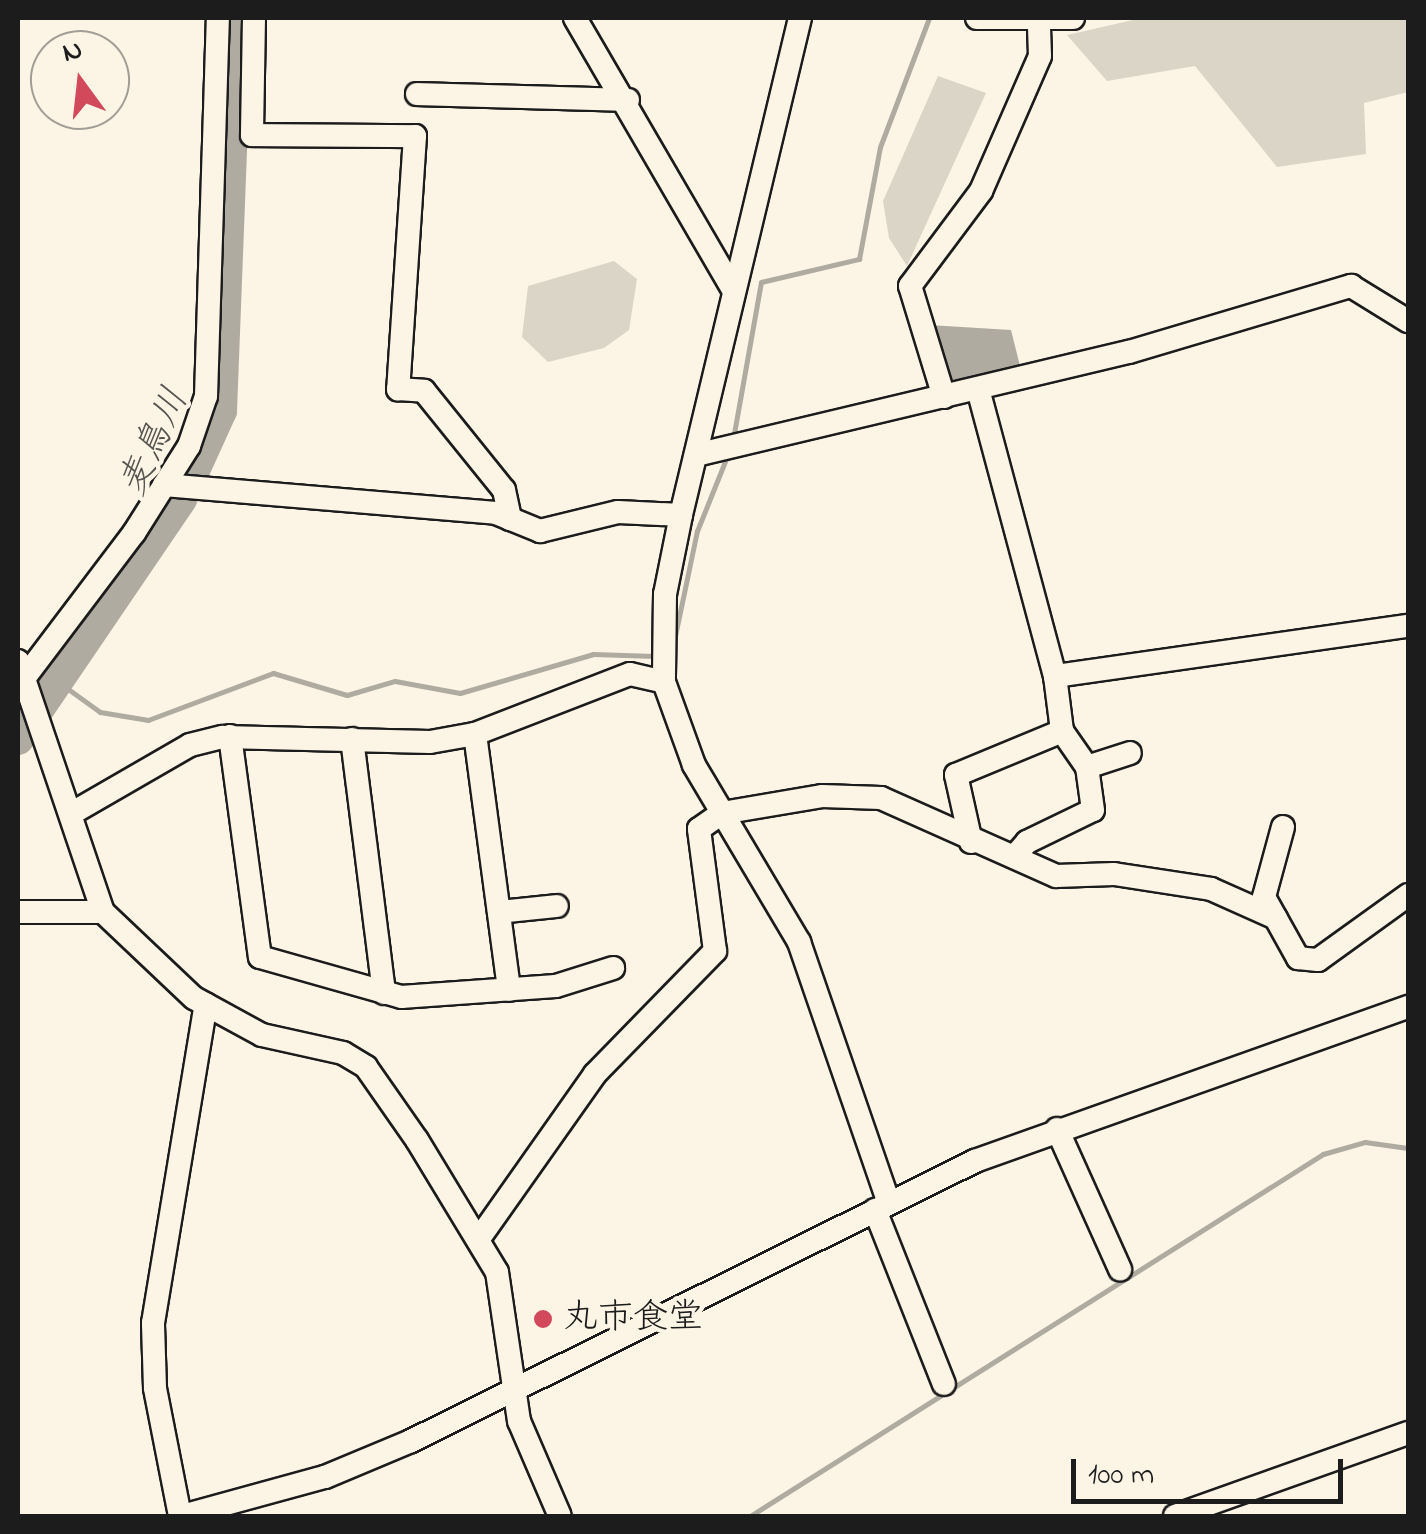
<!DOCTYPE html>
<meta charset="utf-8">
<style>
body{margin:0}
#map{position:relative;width:1426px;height:1534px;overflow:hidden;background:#fcf5e5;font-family:"Indie Flower","Klee One",sans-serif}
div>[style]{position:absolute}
.green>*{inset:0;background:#dbd5c8}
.water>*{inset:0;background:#b0aba1}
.stream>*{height:5px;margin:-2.5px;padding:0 2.5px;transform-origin:2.5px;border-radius:2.5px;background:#b0aba1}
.river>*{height:32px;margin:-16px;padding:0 16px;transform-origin:16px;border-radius:16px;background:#b0aba1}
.roads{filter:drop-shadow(2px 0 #1c1c1c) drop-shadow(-2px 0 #1c1c1c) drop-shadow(0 2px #1c1c1c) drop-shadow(0 -2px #1c1c1c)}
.minor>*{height:22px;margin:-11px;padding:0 11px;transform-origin:11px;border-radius:11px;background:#fcf5e5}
.dots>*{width:28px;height:28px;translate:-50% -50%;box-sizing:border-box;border:5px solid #fcf5e5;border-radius:50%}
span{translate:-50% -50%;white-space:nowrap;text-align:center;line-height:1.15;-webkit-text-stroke:9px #fcf5e5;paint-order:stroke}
.poi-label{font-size:35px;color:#1c1c1c}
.left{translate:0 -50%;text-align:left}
.water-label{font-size:38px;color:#575551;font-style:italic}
.frame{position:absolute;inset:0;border:20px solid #1c1c1c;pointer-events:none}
.north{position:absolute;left:30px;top:30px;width:100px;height:100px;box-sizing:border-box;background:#fcf5e5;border:2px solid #a29e95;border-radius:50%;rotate:345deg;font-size:28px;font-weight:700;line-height:40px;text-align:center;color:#1c1c1c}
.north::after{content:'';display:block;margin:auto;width:35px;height:45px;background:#d1495b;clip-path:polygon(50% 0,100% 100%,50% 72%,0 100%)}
.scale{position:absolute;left:1071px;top:1459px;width:272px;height:45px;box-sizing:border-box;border:5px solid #1c1c1c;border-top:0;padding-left:12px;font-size:30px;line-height:35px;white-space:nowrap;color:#1c1c1c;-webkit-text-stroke:8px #fcf5e5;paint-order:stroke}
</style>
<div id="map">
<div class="green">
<i style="clip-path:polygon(1142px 18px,1408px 18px,1408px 92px,1364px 103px,1366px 154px,1277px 167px,1195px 66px,1107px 81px,1067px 35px)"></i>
<i style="clip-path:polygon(938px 76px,986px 93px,907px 266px,889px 238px,883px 201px)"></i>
<i style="clip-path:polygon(614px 261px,637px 279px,629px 330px,604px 348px,548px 362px,522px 337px,528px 286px)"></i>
</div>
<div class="water">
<i style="clip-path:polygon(929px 325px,1011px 330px,1020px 366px,958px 385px,946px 378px)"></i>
</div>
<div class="stream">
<i style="left:733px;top:439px;width:159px;rotate:-79.9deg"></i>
<i style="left:761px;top:282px;width:101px;rotate:-13.2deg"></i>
<i style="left:859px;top:259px;width:114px;rotate:-79.4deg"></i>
<i style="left:880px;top:147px;width:138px;rotate:-69.2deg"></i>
<i style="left:671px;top:655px;width:127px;rotate:-78.2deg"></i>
<i style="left:697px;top:531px;width:83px;rotate:-68.1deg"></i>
<i style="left:57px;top:681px;width:53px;rotate:35.8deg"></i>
<i style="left:100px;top:712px;width:49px;rotate:9.5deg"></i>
<i style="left:148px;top:720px;width:134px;rotate:-20.6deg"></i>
<i style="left:273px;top:673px;width:77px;rotate:16.6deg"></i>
<i style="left:347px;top:695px;width:50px;rotate:-16.3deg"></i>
<i style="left:395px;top:681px;width:66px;rotate:10.5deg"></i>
<i style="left:460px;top:693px;width:139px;rotate:-16.3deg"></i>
<i style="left:593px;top:654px;width:62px;rotate:1.8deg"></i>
<i style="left:750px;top:1516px;width:678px;rotate:-32.28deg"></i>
<i style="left:1323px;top:1154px;width:44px;rotate:-15.9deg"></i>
<i style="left:1365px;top:1142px;width:43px;rotate:7.9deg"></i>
</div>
<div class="river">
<i style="left:18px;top:739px;width:290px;rotate:-55.8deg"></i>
<i style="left:181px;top:499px;width:97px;rotate:-65.6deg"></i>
<i style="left:221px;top:411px;width:393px;rotate:-87.8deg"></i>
</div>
<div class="roads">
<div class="minor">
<i style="left:254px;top:18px;width:117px;rotate:91deg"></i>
<i style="left:252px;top:135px;width:163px;rotate:0.4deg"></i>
<i style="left:415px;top:136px;width:254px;rotate:93.8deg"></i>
<i style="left:398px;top:389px;width:26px;rotate:4deg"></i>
<i style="left:424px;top:391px;width:127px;rotate:51.1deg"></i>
<i style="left:504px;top:490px;width:30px;rotate:78deg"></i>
<i style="left:575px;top:18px;width:316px;rotate:59.8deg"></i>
<i style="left:800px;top:18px;width:511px;rotate:103.47deg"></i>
<i style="left:681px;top:515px;width:81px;rotate:101.4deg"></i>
<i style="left:665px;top:594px;width:88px;rotate:90.7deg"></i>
<i style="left:664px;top:682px;width:88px;rotate:70.1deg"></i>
<i style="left:694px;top:765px;width:206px;rotate:59.3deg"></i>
<i style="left:799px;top:942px;width:271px;rotate:71deg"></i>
<i style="left:977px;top:18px;width:96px"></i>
<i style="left:417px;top:94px;width:211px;rotate:1.6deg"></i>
<i style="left:978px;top:389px;width:297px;rotate:75deg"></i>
<i style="left:1055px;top:676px;width:357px;rotate:-8.1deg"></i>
<i style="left:944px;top:397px;width:116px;rotate:-107deg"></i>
<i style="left:910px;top:286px;width:119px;rotate:-53.2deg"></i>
<i style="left:981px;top:191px;width:147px;rotate:-66.4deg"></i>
<i style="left:1040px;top:56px;width:36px;rotate:-92deg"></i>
<i style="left:696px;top:455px;width:445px;rotate:-13.4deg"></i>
<i style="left:1129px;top:352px;width:232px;rotate:-16.6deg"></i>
<i style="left:1351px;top:286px;width:67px;rotate:31.6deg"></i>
<i style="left:164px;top:485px;width:333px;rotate:4.8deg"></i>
<i style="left:496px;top:513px;width:48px;rotate:22.2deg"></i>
<i style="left:540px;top:531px;width:80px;rotate:-13.7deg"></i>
<i style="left:618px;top:512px;width:63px;rotate:2.7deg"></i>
<i style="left:18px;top:661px;width:265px;rotate:71.3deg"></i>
<i style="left:103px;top:912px;width:125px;rotate:43.4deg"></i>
<i style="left:194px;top:998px;width:77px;rotate:28.6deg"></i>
<i style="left:262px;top:1035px;width:83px;rotate:12.5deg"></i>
<i style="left:343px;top:1053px;width:27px;rotate:31deg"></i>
<i style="left:366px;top:1067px;width:89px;rotate:55.1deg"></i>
<i style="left:417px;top:1140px;width:154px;rotate:58.8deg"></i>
<i style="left:497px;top:1272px;width:151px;rotate:81.6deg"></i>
<i style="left:519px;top:1421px;width:103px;rotate:66.7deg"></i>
<i style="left:1055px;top:676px;width:55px;rotate:82.7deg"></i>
<i style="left:1062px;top:731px;width:44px;rotate:55.2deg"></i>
<i style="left:25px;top:677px;width:181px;rotate:-52.9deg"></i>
<i style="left:134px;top:533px;width:103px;rotate:-57.7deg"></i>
<i style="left:189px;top:446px;width:53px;rotate:-71.2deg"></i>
<i style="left:206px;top:396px;width:378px;rotate:-88.2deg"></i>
<i style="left:475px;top:734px;width:258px;rotate:82.4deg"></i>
<i style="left:230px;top:736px;width:223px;rotate:82.3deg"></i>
<i style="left:260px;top:957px;width:147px;rotate:15.8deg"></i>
<i style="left:401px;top:997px;width:155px;rotate:-4.1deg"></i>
<i style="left:556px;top:986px;width:60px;rotate:-17.5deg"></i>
<i style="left:352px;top:739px;width:256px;rotate:82.8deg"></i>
<i style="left:74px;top:812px;width:134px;rotate:-30deg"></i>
<i style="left:190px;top:745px;width:34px;rotate:-14deg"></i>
<i style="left:223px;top:737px;width:207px;rotate:1.4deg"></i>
<i style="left:430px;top:742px;width:46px;rotate:-10.1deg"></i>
<i style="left:475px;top:734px;width:166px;rotate:-21.2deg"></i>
<i style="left:630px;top:674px;width:35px;rotate:13deg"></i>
<i style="left:1283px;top:827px;width:73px;rotate:105.2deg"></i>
<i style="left:1264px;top:897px;width:70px;rotate:60.9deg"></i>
<i style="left:1298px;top:958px;width:20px;rotate:6deg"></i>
<i style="left:1318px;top:960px;width:111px;rotate:-35.8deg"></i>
<i style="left:971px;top:842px;width:69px;rotate:-102.6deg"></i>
<i style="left:956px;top:775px;width:115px;rotate:-22.5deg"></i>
<i style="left:1014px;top:857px;width:20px;rotate:-49deg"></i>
<i style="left:1027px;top:842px;width:73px;rotate:-25.9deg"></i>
<i style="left:1093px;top:810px;width:43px;rotate:-97.9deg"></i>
<i style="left:1087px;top:767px;width:45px;rotate:-18deg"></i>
<i style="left:18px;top:912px;width:85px"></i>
<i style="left:499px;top:912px;width:58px;rotate:-5.9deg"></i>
<i style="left:1057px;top:1129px;width:154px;rotate:65.8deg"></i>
<i style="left:875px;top:1210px;width:187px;rotate:68.4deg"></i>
<i style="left:478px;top:1240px;width:203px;rotate:-54.8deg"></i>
<i style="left:595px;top:1074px;width:172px;rotate:-45.7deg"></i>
<i style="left:715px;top:951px;width:123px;rotate:-97.5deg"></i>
<i style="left:699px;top:829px;width:28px;rotate:-35deg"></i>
<i style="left:722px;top:813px;width:101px;rotate:-9.6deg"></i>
<i style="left:822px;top:796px;width:59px;rotate:1.9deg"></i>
<i style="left:881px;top:798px;width:192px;rotate:24deg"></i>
<i style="left:1056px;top:876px;width:58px;rotate:-2deg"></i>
<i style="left:1114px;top:874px;width:98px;rotate:8.8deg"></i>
<i style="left:1211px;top:889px;width:71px;rotate:24deg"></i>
<i style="left:180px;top:1516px;width:130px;rotate:-101.1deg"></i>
<i style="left:155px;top:1388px;width:65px;rotate:-91.8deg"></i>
<i style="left:153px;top:1323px;width:323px;rotate:-80.6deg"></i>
<i style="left:182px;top:1516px;width:148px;rotate:-15.3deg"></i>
<i style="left:325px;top:1477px;width:93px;rotate:-22.7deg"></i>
<i style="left:411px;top:1441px;width:630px;rotate:-26.4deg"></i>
<i style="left:975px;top:1161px;width:460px;rotate:-19.6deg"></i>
<i style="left:1175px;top:1516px;width:247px;rotate:-19.6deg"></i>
</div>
</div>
<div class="dots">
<i style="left:543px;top:1319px;background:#d1495b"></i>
</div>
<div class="poi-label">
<span class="left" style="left:563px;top:1319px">丸市食堂</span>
</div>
<div class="water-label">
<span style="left:156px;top:443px;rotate:-65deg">麦鳥川</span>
</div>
<div class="frame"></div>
<div class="north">N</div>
<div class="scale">100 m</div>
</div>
